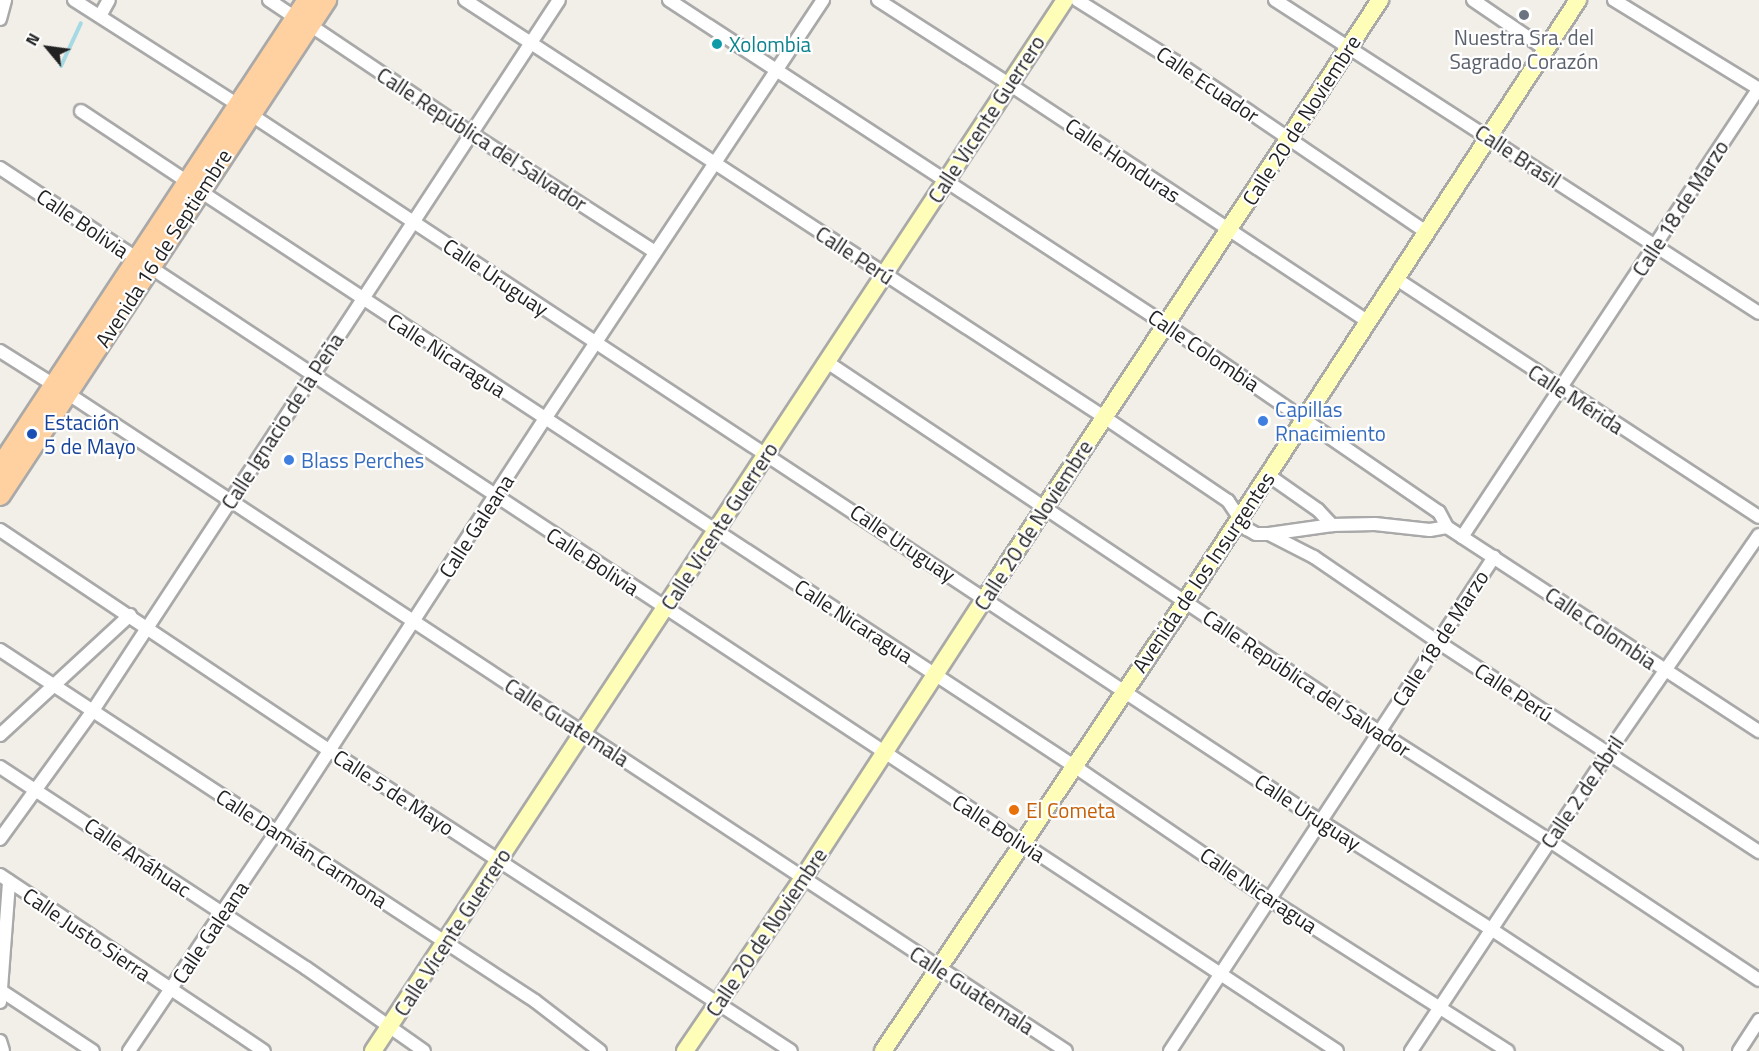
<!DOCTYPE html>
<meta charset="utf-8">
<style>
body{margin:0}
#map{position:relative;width:1759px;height:1051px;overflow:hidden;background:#f2eee8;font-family:"Titillium Web",sans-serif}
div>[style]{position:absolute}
.stream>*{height:4px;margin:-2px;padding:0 2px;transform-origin:2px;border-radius:2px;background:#a5d9e3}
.roads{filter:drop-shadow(2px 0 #a9a9a9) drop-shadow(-2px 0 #a9a9a9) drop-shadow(0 2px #a9a9a9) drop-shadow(0 -2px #a9a9a9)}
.street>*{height:12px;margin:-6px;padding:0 6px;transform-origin:6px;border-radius:6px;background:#fff}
.secondary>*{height:16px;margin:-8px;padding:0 8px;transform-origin:8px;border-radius:8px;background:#fffeb9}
.primary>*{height:20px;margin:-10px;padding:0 10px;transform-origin:10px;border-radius:10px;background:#ffd0a0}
.dots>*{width:16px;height:16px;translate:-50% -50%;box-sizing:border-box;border:3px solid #fff;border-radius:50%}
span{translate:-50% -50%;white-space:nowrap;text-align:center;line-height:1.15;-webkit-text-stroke:4.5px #fff;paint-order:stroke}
.worship-label{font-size:21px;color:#5b616d}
.culture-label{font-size:21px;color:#0d838f}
.left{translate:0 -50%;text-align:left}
.street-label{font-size:21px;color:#222}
.shop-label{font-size:21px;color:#366cbe}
.transit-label{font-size:21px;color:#164399}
.food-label{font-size:21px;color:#c56008}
.north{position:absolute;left:18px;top:18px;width:60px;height:60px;-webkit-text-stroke:4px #fff;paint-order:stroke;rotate:299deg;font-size:16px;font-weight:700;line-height:24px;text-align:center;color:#222}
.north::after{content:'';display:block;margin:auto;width:21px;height:27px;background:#222;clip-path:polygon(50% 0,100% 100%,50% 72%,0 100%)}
</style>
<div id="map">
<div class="stream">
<i style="left:61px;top:66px;width:47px;rotate:-65.1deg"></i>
</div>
<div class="roads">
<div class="street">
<i style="left:74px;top:0;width:195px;rotate:32.6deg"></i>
<i style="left:269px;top:0;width:32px;rotate:34deg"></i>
<i style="left:465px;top:0;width:763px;rotate:33.13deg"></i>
<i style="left:1104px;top:417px;width:150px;rotate:34.1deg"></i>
<i style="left:1228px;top:501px;width:34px;rotate:56deg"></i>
<i style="left:1247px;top:529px;width:10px;rotate:29deg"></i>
<i style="left:1256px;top:534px;width:13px"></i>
<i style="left:1269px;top:534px;width:64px;rotate:-8.1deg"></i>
<i style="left:1332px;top:525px;width:43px;rotate:-1.3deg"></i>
<i style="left:1375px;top:524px;width:55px;rotate:6.2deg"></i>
<i style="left:1430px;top:530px;width:17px;rotate:-10deg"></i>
<i style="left:669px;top:0;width:592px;rotate:33.15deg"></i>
<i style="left:1165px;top:324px;width:332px;rotate:34.5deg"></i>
<i style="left:1439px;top:512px;width:17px;rotate:62deg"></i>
<i style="left:1447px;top:527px;width:373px;rotate:33.2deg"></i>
<i style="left:878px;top:0;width:156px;rotate:32.7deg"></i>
<i style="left:1009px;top:84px;width:429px;rotate:33.5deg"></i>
<i style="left:1077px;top:0;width:117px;rotate:32.1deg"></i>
<i style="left:1176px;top:62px;width:302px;rotate:34.2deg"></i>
<i style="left:1275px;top:0;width:576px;rotate:32.89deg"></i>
<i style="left:1473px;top:0;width:87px;rotate:34.2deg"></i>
<i style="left:1614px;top:0;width:170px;rotate:31.5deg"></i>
<i style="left:100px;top:16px;width:18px;rotate:-61deg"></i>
<i style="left:0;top:19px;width:20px;rotate:-75deg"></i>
<i style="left:310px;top:25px;width:195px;rotate:33.9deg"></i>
<i style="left:472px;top:134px;width:218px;rotate:32.8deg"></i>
<i style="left:81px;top:111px;width:128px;rotate:33.6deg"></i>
<i style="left:250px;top:114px;width:1282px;rotate:33.45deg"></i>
<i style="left:1320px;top:821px;width:202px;rotate:32.3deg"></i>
<i style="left:1491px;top:929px;width:222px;rotate:33.4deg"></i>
<i style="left:0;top:168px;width:1602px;rotate:33.44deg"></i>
<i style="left:200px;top:191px;width:1046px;rotate:33.34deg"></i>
<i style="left:1074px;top:766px;width:236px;rotate:34.3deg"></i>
<i style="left:1269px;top:899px;width:283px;rotate:32.5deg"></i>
<i style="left:1395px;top:278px;width:435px;rotate:33.3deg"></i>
<i style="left:0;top:351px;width:64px;rotate:32.2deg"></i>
<i style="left:827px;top:362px;width:663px;rotate:33.81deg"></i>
<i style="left:1378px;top:731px;width:204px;rotate:32.6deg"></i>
<i style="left:1550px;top:841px;width:251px;rotate:33.6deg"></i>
<i style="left:67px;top:393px;width:1196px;rotate:33.37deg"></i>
<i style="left:1268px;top:475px;width:61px;rotate:35deg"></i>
<i style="left:1318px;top:510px;width:21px;rotate:47deg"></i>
<i style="left:0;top:530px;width:396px;rotate:33.8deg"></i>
<i style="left:329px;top:750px;width:551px;rotate:33.08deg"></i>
<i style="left:1269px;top:534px;width:51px;rotate:27.1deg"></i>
<i style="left:1314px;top:557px;width:150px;rotate:34.4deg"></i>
<i style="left:1438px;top:642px;width:384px;rotate:33.2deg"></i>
<i style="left:1462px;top:537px;width:538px;rotate:-56.52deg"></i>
<i style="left:0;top:650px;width:640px;rotate:33.27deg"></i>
<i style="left:535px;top:1001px;width:82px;rotate:37.6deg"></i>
<i style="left:0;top:735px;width:177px;rotate:-42.7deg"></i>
<i style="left:0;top:767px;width:366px;rotate:33.3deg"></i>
<i style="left:306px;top:968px;width:144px;rotate:35.1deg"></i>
<i style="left:0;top:839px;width:157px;rotate:-54.1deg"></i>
<i style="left:92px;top:712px;width:851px;rotate:-56.74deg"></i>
<i style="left:0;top:875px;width:317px;rotate:33.7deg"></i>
<i style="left:0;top:990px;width:111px;rotate:33.3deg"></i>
<i style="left:0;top:1002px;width:121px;rotate:-85.7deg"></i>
<i style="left:0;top:1041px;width:10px;rotate:73deg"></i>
<i style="left:129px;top:1051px;width:265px;rotate:-56.1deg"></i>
<i style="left:277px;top:831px;width:491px;rotate:-57deg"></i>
<i style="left:545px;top:419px;width:503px;rotate:-56.44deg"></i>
<i style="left:1170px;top:1051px;width:591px;rotate:-56.74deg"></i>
<i style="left:1411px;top:1051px;width:357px;rotate:-56.5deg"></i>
<i style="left:1608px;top:753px;width:265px;rotate:-55.3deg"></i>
<i style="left:1739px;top:1051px;width:37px;rotate:-57deg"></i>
</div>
<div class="secondary">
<i style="left:373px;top:1051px;width:1258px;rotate:-56.64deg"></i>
<i style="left:685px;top:1051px;width:209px;rotate:-55.7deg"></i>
<i style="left:803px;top:878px;width:334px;rotate:-57deg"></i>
<i style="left:985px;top:598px;width:717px;rotate:-56.55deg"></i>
<i style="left:883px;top:1051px;width:541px;rotate:-56.07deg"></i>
<i style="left:1185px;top:602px;width:719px;rotate:-56.86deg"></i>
</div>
<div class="primary">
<i style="left:0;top:468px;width:560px;rotate:-56.65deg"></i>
<i style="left:0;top:495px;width:593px;rotate:-56.63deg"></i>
</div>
</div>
<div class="dots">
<i style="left:1524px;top:15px;background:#6b7280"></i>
<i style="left:717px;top:44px;background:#0f9aa8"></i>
<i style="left:1263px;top:421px;background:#3f7fe0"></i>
<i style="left:32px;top:434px;background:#1a4fb4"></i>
<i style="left:289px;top:460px;background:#3f7fe0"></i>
<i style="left:1014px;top:810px;background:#e8710a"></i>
</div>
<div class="worship-label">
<span style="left:1524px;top:49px">Nuestra Sra. del<br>Sagrado Corazón</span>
</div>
<div class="culture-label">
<span class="left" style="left:729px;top:44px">Xolombia</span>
</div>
<div class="street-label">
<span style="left:1208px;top:84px;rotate:34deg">Calle Ecuador</span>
<span style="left:986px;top:119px;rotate:-57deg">Calle Vicente Guerrero</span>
<span style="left:1301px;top:120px;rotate:-57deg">Calle 20 de Noviembre</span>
<span style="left:482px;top:139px;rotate:33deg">Calle República del Salvador</span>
<span style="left:1518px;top:156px;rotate:33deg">Calle Brasil</span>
<span style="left:1123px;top:160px;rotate:34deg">Calle Honduras</span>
<span style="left:1680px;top:208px;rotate:-57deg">Calle 18 de Marzo</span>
<span style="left:83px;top:223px;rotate:34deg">Calle Bolivia</span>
<span style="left:163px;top:248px;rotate:-57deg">Avenida 16 de Septiembre</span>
<span style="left:855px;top:255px;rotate:33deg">Calle Perú</span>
<span style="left:496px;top:277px;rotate:34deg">Calle Uruguay</span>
<span style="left:1204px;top:350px;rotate:34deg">Calle Colombia</span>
<span style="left:447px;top:355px;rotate:33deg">Calle Nicaragua</span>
<span style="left:1576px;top:399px;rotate:33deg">Calle Mérida</span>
<span style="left:282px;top:421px;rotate:-57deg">Calle Ignacio de la Peña</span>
<span style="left:1033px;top:525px;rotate:-57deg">Calle 20 de Noviembre</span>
<span style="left:476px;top:526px;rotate:-57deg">Calle Galeana</span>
<span style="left:719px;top:526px;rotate:-57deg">Calle Vicente Guerrero</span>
<span style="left:903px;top:543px;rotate:34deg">Calle Uruguay</span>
<span style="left:593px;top:561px;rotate:33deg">Calle Bolivia</span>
<span style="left:1203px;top:572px;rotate:-56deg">Avenida de los Insurgentes</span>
<span style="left:854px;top:621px;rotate:33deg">Calle Nicaragua</span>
<span style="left:1601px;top:628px;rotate:34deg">Calle Colombia</span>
<span style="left:1440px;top:638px;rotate:-57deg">Calle 18 de Marzo</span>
<span style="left:1307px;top:683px;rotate:34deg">Calle República del Salvador</span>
<span style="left:1514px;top:692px;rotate:33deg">Calle Perú</span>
<span style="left:567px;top:722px;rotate:33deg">Calle Guatemala</span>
<span style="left:394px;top:792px;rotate:33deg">Calle 5 de Mayo</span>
<span style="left:1582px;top:792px;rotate:-56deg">Calle 2 de Abril</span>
<span style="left:1308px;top:812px;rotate:33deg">Calle Uruguay</span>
<span style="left:999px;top:828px;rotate:33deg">Calle Bolivia</span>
<span style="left:302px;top:848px;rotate:33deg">Calle Damián Carmona</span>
<span style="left:138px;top:857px;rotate:34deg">Calle Anáhuac</span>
<span style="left:1259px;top:890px;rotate:34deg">Calle Nicaragua</span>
<span style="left:210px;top:932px;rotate:-56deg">Calle Galeana</span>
<span style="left:452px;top:932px;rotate:-57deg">Calle Vicente Guerrero</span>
<span style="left:766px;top:932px;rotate:-56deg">Calle 20 de Noviembre</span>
<span style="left:87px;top:934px;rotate:34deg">Calle Justo Sierra</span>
<span style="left:972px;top:990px;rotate:33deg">Calle Guatemala</span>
</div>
<div class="shop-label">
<span class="left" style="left:1275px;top:421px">Capillas<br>Rnacimiento</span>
<span class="left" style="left:301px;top:460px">Blass Perches</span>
</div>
<div class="transit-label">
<span class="left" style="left:44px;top:434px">Estación<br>5 de Mayo</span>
</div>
<div class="food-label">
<span class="left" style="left:1026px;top:810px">El Cometa</span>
</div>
<div class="north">N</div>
</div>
